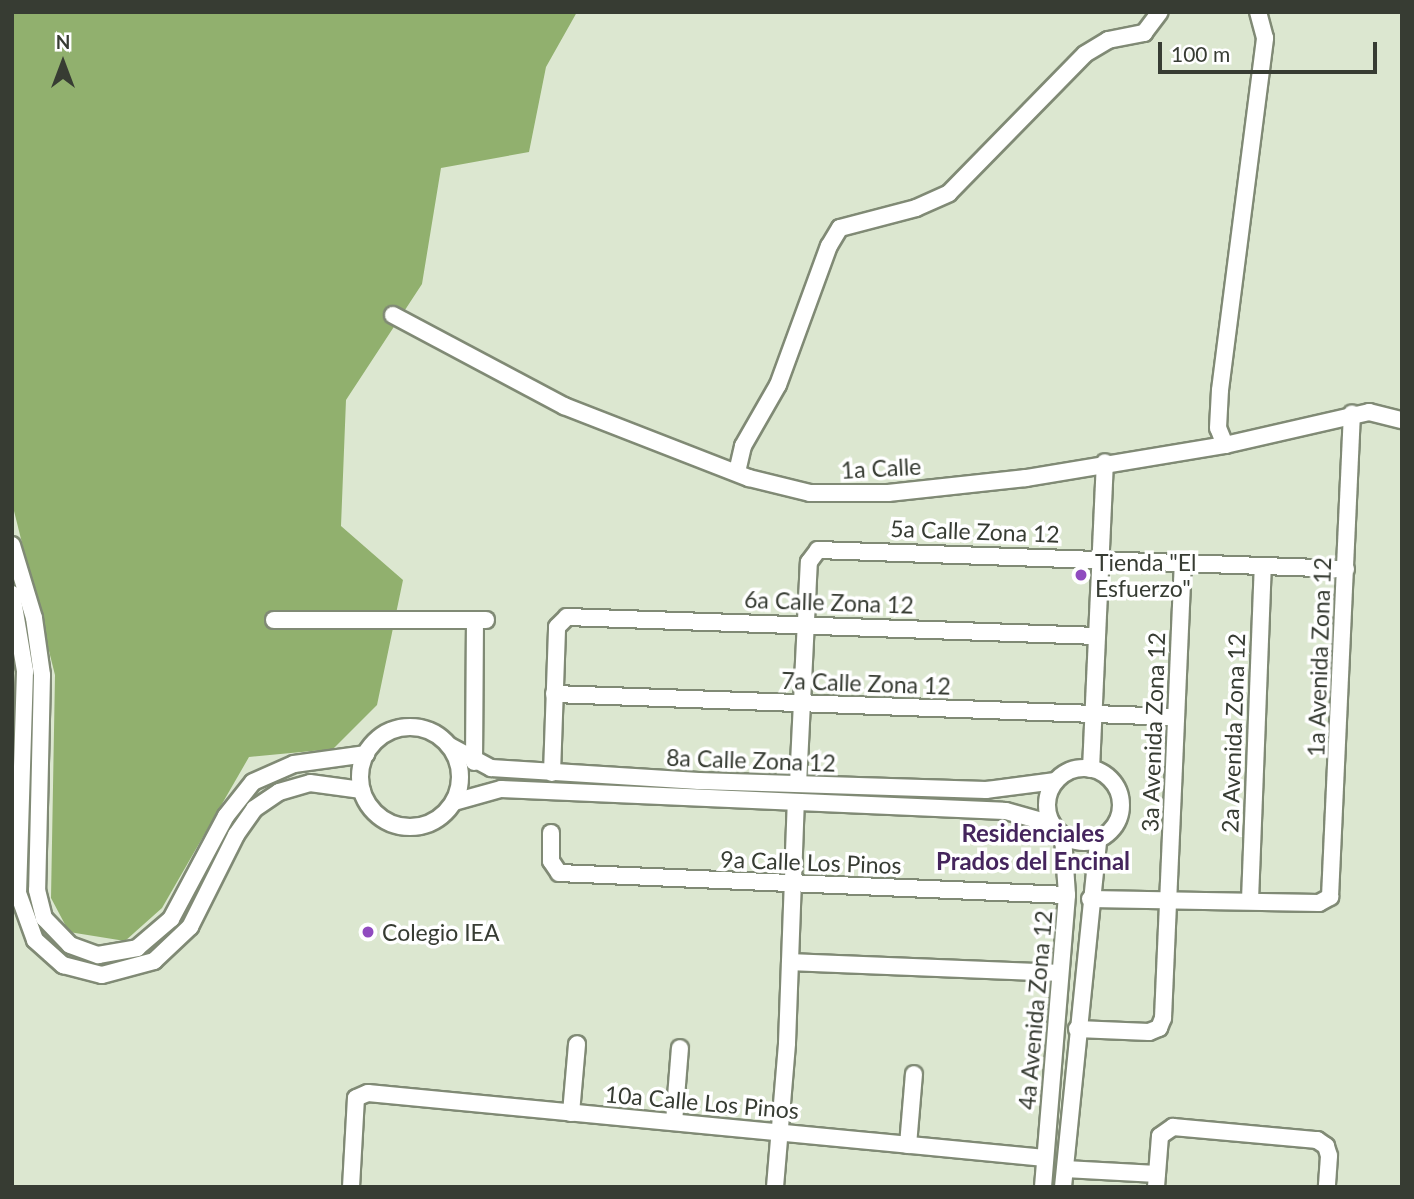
<!DOCTYPE html>
<style>
body{margin:0}
#map{position:relative;width:1414px;height:1199px;overflow:hidden;background:#dce7d0;font-family:Lato,sans-serif}
div>[style]{position:absolute}
.forest>*{inset:0;background:#91b06e}
.roads{filter:drop-shadow(2px 0 #808a75) drop-shadow(-2px 0 #808a75) drop-shadow(0 2px #808a75) drop-shadow(0 -2px #808a75)}
.minor>*{height:16px;margin:-8px;padding:0 8px;transform-origin:8px;border-radius:8px;background:#fff}
.minor>.ring{margin:-8px;padding:0;box-sizing:content-box;background:none;border:16px solid #fff;border-radius:50%}
.dots>*{width:19px;height:19px;translate:-50% -50%;box-sizing:border-box;border:4px solid #fff;border-radius:50%}
span{translate:-50% -50%;white-space:nowrap;text-align:center;line-height:1.15;-webkit-text-stroke:7px #fff;paint-order:stroke}
.street-label{font-size:23px;color:#373c33}
.poi-label{font-size:23px;color:#373c33}
.left{translate:0 -50%;text-align:left}
.neighbourhood-label{font-size:24px;color:#45255d;font-weight:700}
.frame{position:absolute;inset:0;border:14px solid #373c33;pointer-events:none}
.north{position:absolute;left:28px;top:28px;width:70px;height:70px;-webkit-text-stroke:5px #fff;paint-order:stroke;rotate:0deg;font-size:19px;font-weight:700;line-height:28px;text-align:center;color:#373c33}
.north::after{content:'';display:block;margin:auto;width:24px;height:32px;background:#373c33;clip-path:polygon(50% 0,100% 100%,50% 72%,0 100%)}
.scale{position:absolute;left:1158px;top:42px;width:219px;height:32px;box-sizing:border-box;border:4px solid #373c33;border-top:0;padding-left:9px;font-size:21px;line-height:24px;white-space:nowrap;color:#373c33;-webkit-text-stroke:5px #fff;paint-order:stroke}
</style>
<div id="map">
<div class="forest">
<i style="clip-path:polygon(12px 12px,577px 12px,546px 67px,529px 152px,441px 168px,422px 284px,346px 400px,341px 526px,403px 580px,377px 705px,333px 749px,249px 757px,162px 908px,125px 941px,69px 932px,51px 898px,55px 675px,12px 503px)"></i>
</div>
<div class="roads">
<div class="minor">
<i style="left:393px;top:315px;width:194px;rotate:28deg"></i>
<i style="left:564px;top:406px;width:199px;rotate:21.3deg"></i>
<i style="left:749px;top:478px;width:63px;rotate:13.8deg"></i>
<i style="left:810px;top:493px;width:78px"></i>
<i style="left:888px;top:493px;width:139px;rotate:-6.2deg"></i>
<i style="left:1026px;top:478px;width:202px;rotate:-9.4deg"></i>
<i style="left:1225px;top:445px;width:148px;rotate:-12.9deg"></i>
<i style="left:1369px;top:412px;width:34px;rotate:14deg"></i>
<i style="left:1225px;top:445px;width:18px;rotate:-112deg"></i>
<i style="left:1218px;top:428px;width:38px;rotate:-87deg"></i>
<i style="left:1220px;top:390px;width:355px;rotate:-82.7deg"></i>
<i style="left:1265px;top:38px;width:27px;rotate:-105deg"></i>
<i style="left:737px;top:472px;width:27px;rotate:-77deg"></i>
<i style="left:743px;top:446px;width:70px;rotate:-60.2deg"></i>
<i style="left:778px;top:385px;width:148px;rotate:-69.9deg"></i>
<i style="left:829px;top:246px;width:21px;rotate:-59deg"></i>
<i style="left:840px;top:228px;width:79px;rotate:-14.7deg"></i>
<i style="left:916px;top:208px;width:36px;rotate:-24deg"></i>
<i style="left:949px;top:193px;width:194px;rotate:-45.6deg"></i>
<i style="left:1085px;top:54px;width:27px;rotate:-31deg"></i>
<i style="left:1108px;top:40px;width:37px;rotate:-11deg"></i>
<i style="left:1144px;top:33px;width:26px;rotate:-53deg"></i>
<i style="left:12px;top:545px;width:76px;rotate:73.2deg"></i>
<i style="left:34px;top:618px;width:58px;rotate:82deg"></i>
<i style="left:42px;top:675px;width:215px;rotate:91.3deg"></i>
<i style="left:37px;top:890px;width:29px;rotate:76deg"></i>
<i style="left:44px;top:918px;width:37px;rotate:46deg"></i>
<i style="left:70px;top:945px;width:30px;rotate:20deg"></i>
<i style="left:98px;top:955px;width:40px;rotate:-10deg"></i>
<i style="left:137px;top:948px;width:45px;rotate:-40.5deg"></i>
<i style="left:171px;top:919px;width:117px;rotate:-61.9deg"></i>
<i style="left:226px;top:816px;width:43px;rotate:-51.5deg"></i>
<i style="left:253px;top:782px;width:45px;rotate:-23.7deg"></i>
<i style="left:294px;top:764px;width:73px;rotate:-7.9deg"></i>
<i style="left:12px;top:594px;width:78px;rotate:80.4deg"></i>
<i style="left:25px;top:671px;width:222px;rotate:91.8deg"></i>
<i style="left:18px;top:893px;width:50px;rotate:70.1deg"></i>
<i style="left:35px;top:940px;width:38px;rotate:42deg"></i>
<i style="left:63px;top:965px;width:40px;rotate:14.4deg"></i>
<i style="left:102px;top:975px;width:54px;rotate:-15.1deg"></i>
<i style="left:154px;top:961px;width:50px;rotate:-43.4deg"></i>
<i style="left:190px;top:927px;width:103px;rotate:-63.4deg"></i>
<i style="left:236px;top:835px;width:32px;rotate:-55deg"></i>
<i style="left:254px;top:809px;width:30px;rotate:-34deg"></i>
<i style="left:279px;top:792px;width:32px;rotate:-16deg"></i>
<i style="left:310px;top:783px;width:52px;rotate:7.7deg"></i>
<i style="left:274px;top:620px;width:212px"></i>
<i style="left:554px;top:694px;width:622px;rotate:2.12deg"></i>
<i class="ring" style="left:360px;top:727px;width:84px;height:84px"></i>
<i style="left:450px;top:746px;width:47px;rotate:28.2deg"></i>
<i style="left:491px;top:768px;width:208px;rotate:3.6deg"></i>
<i style="left:699px;top:781px;width:287px;rotate:1.8deg"></i>
<i style="left:986px;top:790px;width:70px;rotate:-7.4deg"></i>
<i style="left:474px;top:762px;width:141px;rotate:-89.6deg"></i>
<i class="ring" style="left:1047px;top:768px;width:58px;height:58px"></i>
<i style="left:1091px;top:769px;width:307px;rotate:-87.4deg"></i>
<i style="left:552px;top:773px;width:146px;rotate:-88deg"></i>
<i style="left:557px;top:627px;width:14px;rotate:-45deg"></i>
<i style="left:567px;top:617px;width:530px;rotate:2.05deg"></i>
<i style="left:798px;top:784px;width:222px;rotate:-87.2deg"></i>
<i style="left:809px;top:562px;width:15px;rotate:-53deg"></i>
<i style="left:818px;top:550px;width:528px;rotate:2.06deg"></i>
<i style="left:454px;top:802px;width:49px;rotate:-15.5deg"></i>
<i style="left:501px;top:789px;width:505px;rotate:2.49deg"></i>
<i style="left:1006px;top:811px;width:48px;rotate:15.8deg"></i>
<i style="left:551px;top:833px;width:28px;rotate:90deg"></i>
<i style="left:551px;top:861px;width:14px;rotate:56deg"></i>
<i style="left:559px;top:873px;width:508px;rotate:2.48deg"></i>
<i style="left:1090px;top:899px;width:229px;rotate:1deg"></i>
<i style="left:1319px;top:903px;width:13px;rotate:-29deg"></i>
<i style="left:1330px;top:897px;width:484px;rotate:-87.4deg"></i>
<i style="left:1250px;top:900px;width:332px;rotate:-87.8deg"></i>
<i style="left:790px;top:962px;width:270px;rotate:2.3deg"></i>
<i style="left:1077px;top:1029px;width:72px;rotate:2.4deg"></i>
<i style="left:1149px;top:1032px;width:11px;rotate:-22deg"></i>
<i style="left:1159px;top:1028px;width:11px;rotate:-68deg"></i>
<i style="left:1163px;top:1018px;width:454px;rotate:-87.5deg"></i>
<i style="left:571px;top:1113px;width:69px;rotate:-85deg"></i>
<i style="left:674px;top:1122px;width:74px;rotate:-85.4deg"></i>
<i style="left:908px;top:1145px;width:71px;rotate:-85.2deg"></i>
<i style="left:1065px;top:1169px;width:92px;rotate:3.1deg"></i>
<i style="left:351px;top:1187px;width:89px;rotate:-86.8deg"></i>
<i style="left:356px;top:1098px;width:13px;rotate:-23deg"></i>
<i style="left:368px;top:1093px;width:680px;rotate:5.48deg"></i>
<i style="left:775px;top:1187px;width:144px;rotate:-85.2deg"></i>
<i style="left:787px;top:1043px;width:241px;rotate:-87.9deg"></i>
<i style="left:1043px;top:1187px;width:293px;rotate:-85.3deg"></i>
<i style="left:1067px;top:895px;width:59px;rotate:-93.9deg"></i>
<i style="left:1063px;top:1187px;width:349px;rotate:-84.2deg"></i>
<i style="left:1156px;top:1187px;width:51px;rotate:-85.5deg"></i>
<i style="left:1160px;top:1136px;width:16px;rotate:-35deg"></i>
<i style="left:1173px;top:1127px;width:145px;rotate:5.2deg"></i>
<i style="left:1317px;top:1140px;width:11px;rotate:34deg"></i>
<i style="left:1326px;top:1146px;width:10px;rotate:73deg"></i>
<i style="left:1329px;top:1156px;width:31px;rotate:94deg"></i>
</div>
</div>
<div class="dots">
<i style="left:1081px;top:575px;background:#904bbf"></i>
<i style="left:368px;top:932px;background:#904bbf"></i>
</div>
<div class="street-label">
<span style="left:881px;top:468px;rotate:-3deg">1a Calle</span>
<span style="left:975px;top:531px;rotate:2deg">5a Calle Zona 12</span>
<span style="left:829px;top:602px;rotate:2deg">6a Calle Zona 12</span>
<span style="left:1319px;top:657px;rotate:-88deg">1a Avenida Zona 12</span>
<span style="left:866px;top:683px;rotate:2deg">7a Calle Zona 12</span>
<span style="left:1153px;top:732px;rotate:-88deg">3a Avenida Zona 12</span>
<span style="left:1233px;top:733px;rotate:-88deg">2a Avenida Zona 12</span>
<span style="left:751px;top:760px;rotate:2deg">8a Calle Zona 12</span>
<span style="left:811px;top:862px;rotate:2deg">9a Calle Los Pinos</span>
<span style="left:1035px;top:1010px;rotate:-85deg">4a Avenida Zona 12</span>
<span style="left:702px;top:1102px;rotate:5deg">10a Calle Los Pinos</span>
</div>
<div class="poi-label">
<span class="left" style="left:1095px;top:575px">Tienda "El<br>Esfuerzo"</span>
<span class="left" style="left:382px;top:932px">Colegio IEA</span>
</div>
<div class="neighbourhood-label">
<span style="left:1033px;top:847px">Residenciales<br>Prados del Encinal</span>
</div>
<div class="frame"></div>
<div class="north">N</div>
<div class="scale">100 m</div>
</div>
